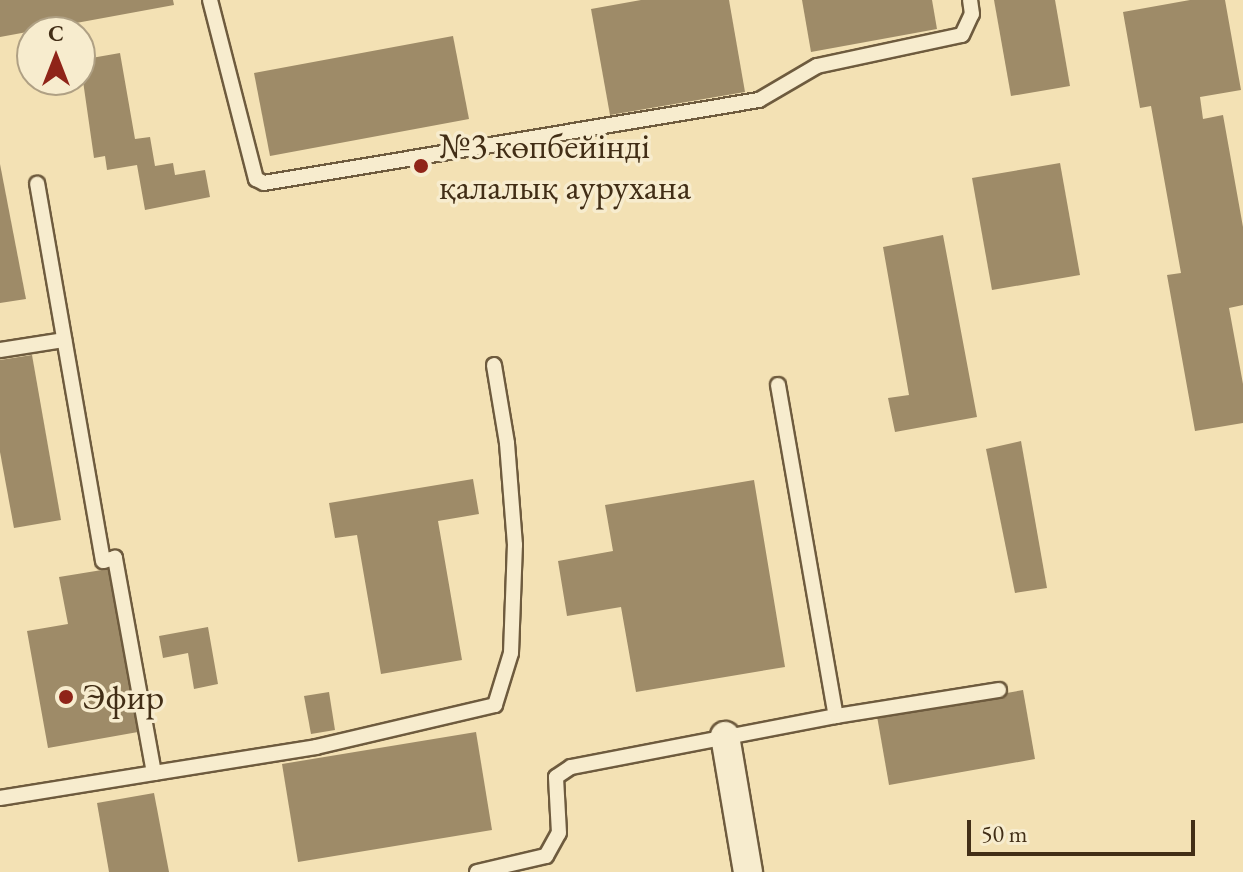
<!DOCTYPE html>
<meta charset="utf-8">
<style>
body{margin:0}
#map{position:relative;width:1243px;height:872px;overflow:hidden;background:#f3e1b4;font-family:"EB Garamond",serif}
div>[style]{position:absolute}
.building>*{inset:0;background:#9e8b68}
.roads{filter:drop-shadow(2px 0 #6e5b3e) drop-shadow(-2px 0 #6e5b3e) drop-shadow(0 2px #6e5b3e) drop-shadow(0 -2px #6e5b3e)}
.lane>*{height:14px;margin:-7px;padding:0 7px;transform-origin:7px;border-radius:7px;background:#f7ecce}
.street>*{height:28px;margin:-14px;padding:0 14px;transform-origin:14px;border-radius:14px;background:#f7ecce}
.dots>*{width:22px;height:22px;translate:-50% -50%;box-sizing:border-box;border:4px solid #f7ecce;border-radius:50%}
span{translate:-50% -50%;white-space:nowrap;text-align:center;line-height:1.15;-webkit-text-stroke:7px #f7ecce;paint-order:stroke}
.poi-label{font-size:36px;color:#422e16}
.left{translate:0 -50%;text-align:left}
.north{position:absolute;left:16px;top:16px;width:80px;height:80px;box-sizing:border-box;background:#f7ecce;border:2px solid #afa084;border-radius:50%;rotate:0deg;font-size:22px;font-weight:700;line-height:32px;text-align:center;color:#422e16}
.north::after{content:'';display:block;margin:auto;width:28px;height:36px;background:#8f2418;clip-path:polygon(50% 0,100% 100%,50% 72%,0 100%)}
.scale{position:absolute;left:967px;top:820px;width:228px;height:36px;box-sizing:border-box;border:4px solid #422e16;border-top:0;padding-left:10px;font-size:24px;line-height:28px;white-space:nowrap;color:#422e16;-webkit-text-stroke:6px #f7ecce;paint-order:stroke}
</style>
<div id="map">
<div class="building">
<i style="clip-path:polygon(0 0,173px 0,174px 5px,0 37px)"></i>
<i style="clip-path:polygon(641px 0,729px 0,745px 92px,610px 115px,591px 9px)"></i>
<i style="clip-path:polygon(802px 0,932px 0,937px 29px,811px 52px)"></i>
<i style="clip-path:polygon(994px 0,1055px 0,1070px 86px,1011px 96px)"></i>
<i style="clip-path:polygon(1190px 0,1225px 0,1241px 90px,1200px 97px,1203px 119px,1223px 115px,1243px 227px,1243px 305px,1229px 308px,1243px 384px,1243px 423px,1195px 431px,1167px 275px,1181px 273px,1151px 106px,1140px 108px,1123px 12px)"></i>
<i style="clip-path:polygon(453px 36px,469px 119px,270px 156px,254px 73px)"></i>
<i style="clip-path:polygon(120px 53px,135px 139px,150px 137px,155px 166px,173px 163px,175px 175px,205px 170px,210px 197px,145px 210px,137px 165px,107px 170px,105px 156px,94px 158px,80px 60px)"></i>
<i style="clip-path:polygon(1060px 163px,1080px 275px,992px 290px,972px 178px)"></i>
<i style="clip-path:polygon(0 164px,26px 299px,0 303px)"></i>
<i style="clip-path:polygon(943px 235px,977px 417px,895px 432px,888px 398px,909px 395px,883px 247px)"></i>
<i style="clip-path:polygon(32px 355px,61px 520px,14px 528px,0 452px,0 360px)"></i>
<i style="clip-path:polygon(1021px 441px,1047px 588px,1015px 593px,986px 449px)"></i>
<i style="clip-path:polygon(473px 479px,479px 514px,438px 521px,462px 660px,381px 674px,357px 535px,335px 538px,329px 503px)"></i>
<i style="clip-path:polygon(754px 480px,785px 667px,636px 692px,621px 607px,567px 616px,558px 561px,613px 551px,605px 505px)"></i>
<i style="clip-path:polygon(108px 569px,138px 732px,48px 748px,27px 631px,68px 624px,59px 577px)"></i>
<i style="clip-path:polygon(208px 627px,218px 684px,194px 689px,188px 653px,163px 658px,159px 636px)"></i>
<i style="clip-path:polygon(1023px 690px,1035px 759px,889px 785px,877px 716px)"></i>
<i style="clip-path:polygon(329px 692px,335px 730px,311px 734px,304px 696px)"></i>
<i style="clip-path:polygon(476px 732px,492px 830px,298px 862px,282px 764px)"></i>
<i style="clip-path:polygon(154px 793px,169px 872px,109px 872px,97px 803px)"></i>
</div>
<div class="roads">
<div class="lane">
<i style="left:210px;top:0;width:185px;rotate:75.6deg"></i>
<i style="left:256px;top:179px;width:9px;rotate:27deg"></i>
<i style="left:264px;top:183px;width:502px;rotate:-9.52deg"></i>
<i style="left:759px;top:100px;width:67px;rotate:-30.4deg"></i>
<i style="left:817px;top:66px;width:148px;rotate:-12.1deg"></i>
<i style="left:962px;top:35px;width:23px;rotate:-65deg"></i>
<i style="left:972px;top:14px;width:14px;rotate:-98deg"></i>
<i style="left:0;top:350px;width:65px;rotate:-8.9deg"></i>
<i style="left:778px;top:385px;width:336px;rotate:80.1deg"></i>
<i style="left:154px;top:773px;width:164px;rotate:-9.1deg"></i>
<i style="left:316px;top:747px;width:184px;rotate:-13.2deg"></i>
<i style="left:495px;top:705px;width:54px;rotate:-72.9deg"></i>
<i style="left:511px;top:653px;width:108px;rotate:-87.9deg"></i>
<i style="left:515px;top:545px;width:102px;rotate:-94.5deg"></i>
<i style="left:507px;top:443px;width:79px;rotate:-99.5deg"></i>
<i style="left:0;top:798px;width:156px;rotate:-9.2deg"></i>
<i style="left:154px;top:773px;width:219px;rotate:-100.3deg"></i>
<i style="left:115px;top:558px;width:12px;rotate:166deg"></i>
<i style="left:103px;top:561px;width:383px;rotate:-99.9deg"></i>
<i style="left:477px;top:872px;width:71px;rotate:-13.1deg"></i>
<i style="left:546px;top:856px;width:26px;rotate:-61deg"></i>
<i style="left:559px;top:833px;width:56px;rotate:-93.1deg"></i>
<i style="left:556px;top:777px;width:18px;rotate:-34deg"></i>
<i style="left:571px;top:767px;width:270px;rotate:-10.9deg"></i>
<i style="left:836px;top:716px;width:165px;rotate:-9.1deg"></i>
</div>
<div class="street">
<i style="left:725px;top:736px;width:138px;rotate:80.4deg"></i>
</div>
</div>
<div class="dots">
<i style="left:421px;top:166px;background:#8f2418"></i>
<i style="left:66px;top:697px;background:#8f2418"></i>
</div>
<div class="poi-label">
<span class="left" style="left:439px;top:166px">№3 көпбейінді<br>қалалық аурухана</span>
<span class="left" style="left:82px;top:697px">Эфир</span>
</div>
<div class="north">С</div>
<div class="scale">50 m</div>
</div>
